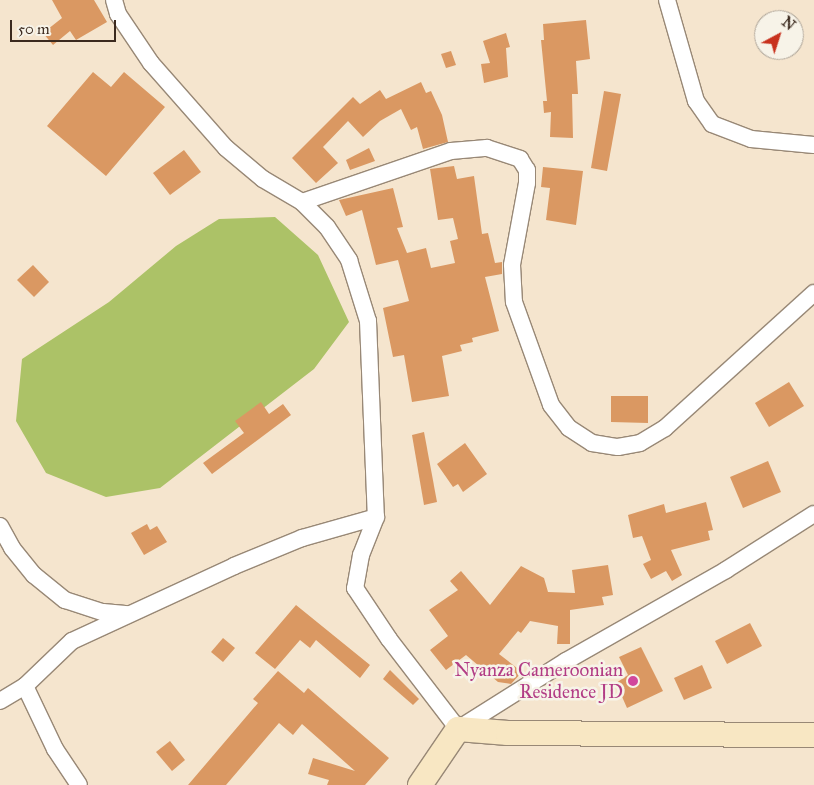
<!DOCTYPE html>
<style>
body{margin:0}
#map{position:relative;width:814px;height:785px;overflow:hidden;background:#f5e5ce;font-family:"IM FELL Great Primer",serif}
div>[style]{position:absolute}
.green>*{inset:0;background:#acc267}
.building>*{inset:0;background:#da9862}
.roads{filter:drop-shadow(1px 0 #988876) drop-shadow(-1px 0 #988876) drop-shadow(0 1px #988876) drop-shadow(0 -1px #988876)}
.minor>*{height:16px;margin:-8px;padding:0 8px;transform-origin:8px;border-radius:8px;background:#fff}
.secondary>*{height:24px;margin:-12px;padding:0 12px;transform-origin:12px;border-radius:12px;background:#f8e7c3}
.dots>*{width:14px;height:14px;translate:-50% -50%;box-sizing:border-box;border:2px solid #f7f3e8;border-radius:50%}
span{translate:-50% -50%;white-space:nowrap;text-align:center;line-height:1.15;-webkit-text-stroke:5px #f7f3e8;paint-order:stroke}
.hotel-label{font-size:19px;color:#b23c85}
.right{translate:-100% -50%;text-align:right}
.north{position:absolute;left:754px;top:10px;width:50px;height:50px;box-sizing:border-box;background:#f7f3e8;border:1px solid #aca397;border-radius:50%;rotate:40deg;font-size:14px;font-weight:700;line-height:20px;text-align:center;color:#3b2a1e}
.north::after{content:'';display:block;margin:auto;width:18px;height:22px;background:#c8321e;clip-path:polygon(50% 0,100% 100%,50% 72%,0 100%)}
.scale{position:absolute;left:10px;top:20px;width:106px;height:22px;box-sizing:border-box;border:2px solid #3b2a1e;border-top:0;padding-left:6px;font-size:15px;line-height:18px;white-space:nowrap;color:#3b2a1e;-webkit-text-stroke:4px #f7f3e8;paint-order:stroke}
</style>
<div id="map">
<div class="green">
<i style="clip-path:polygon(275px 217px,318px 255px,349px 322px,314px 369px,160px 488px,106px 497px,46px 473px,16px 421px,22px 359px,109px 302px,176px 246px,219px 219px)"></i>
</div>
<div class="building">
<i style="clip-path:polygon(52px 0,94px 0,107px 22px,76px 40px,70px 31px,53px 45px,43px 33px,62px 18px)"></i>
<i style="clip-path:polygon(586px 20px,590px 59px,576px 61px,578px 94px,572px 94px,573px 138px,550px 137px,551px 112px,544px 113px,543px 101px,547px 101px,541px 40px,544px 40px,543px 24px)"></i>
<i style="clip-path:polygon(506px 33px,510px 47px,506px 48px,508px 77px,484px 83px,481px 64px,490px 63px,483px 41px)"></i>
<i style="clip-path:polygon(451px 51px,456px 65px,446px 68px,441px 54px)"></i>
<i style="clip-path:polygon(93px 72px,111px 87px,124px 72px,165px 107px,106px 176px,47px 126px)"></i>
<i style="clip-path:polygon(421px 82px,426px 93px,431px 91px,442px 115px,448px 142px,423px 149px,417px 127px,411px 130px,401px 109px,380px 121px,363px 137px,348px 121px,323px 147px,338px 163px,316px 183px,292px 158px,353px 97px,360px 104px,380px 90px,386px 99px)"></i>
<i style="clip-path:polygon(604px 91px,621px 94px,607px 171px,591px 168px)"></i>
<i style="clip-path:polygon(369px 148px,375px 161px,350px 170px,346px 160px)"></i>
<i style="clip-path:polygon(184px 150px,201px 172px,170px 195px,153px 173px)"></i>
<i style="clip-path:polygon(454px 166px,457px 179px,474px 176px,482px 234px,488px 233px,495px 263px,502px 262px,502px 274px,485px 277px,499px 331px,472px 338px,473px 342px,460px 345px,462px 351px,442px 356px,449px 396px,412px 402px,404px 355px,393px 357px,383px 308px,409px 301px,398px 260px,376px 265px,362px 210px,346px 216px,339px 200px,393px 188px,403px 227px,397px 228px,407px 253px,426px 248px,431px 268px,455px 263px,450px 241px,458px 239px,453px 218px,438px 220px,430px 169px)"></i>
<i style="clip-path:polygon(543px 167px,583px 171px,576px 225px,546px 220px,550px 188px,541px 187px)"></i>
<i style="clip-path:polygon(33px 265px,49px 282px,34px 297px,17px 280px)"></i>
<i style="clip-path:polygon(789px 382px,804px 406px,769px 427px,755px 403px)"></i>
<i style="clip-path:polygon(611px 396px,648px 396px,648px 423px,611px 422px)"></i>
<i style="clip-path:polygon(261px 402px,269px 414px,283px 404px,291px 415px,212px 474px,203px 463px,244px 433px,235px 421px)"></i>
<i style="clip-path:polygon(424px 432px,437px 502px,424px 505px,412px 435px)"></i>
<i style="clip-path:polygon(465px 443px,487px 474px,463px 492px,458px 484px,453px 487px,437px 464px)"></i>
<i style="clip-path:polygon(768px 461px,781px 492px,743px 508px,730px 477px)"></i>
<i style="clip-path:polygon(706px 502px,713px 530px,708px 531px,710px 540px,671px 550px,682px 575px,672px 581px,666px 571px,651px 579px,643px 564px,651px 560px,642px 536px,633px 538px,628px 515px,664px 504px,666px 513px)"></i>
<i style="clip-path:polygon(147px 524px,150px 530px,157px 526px,167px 542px,144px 555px,131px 533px)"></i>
<i style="clip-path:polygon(608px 565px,613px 595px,602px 597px,604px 605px,570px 610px,570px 644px,557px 644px,558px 626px,530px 621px,521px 633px,518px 631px,499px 654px,522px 672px,511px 684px,498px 682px,466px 655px,446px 670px,430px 650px,448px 636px,429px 610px,458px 590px,450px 581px,461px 571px,490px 605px,521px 566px,544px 578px,548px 592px,575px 593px,572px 570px)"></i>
<i style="clip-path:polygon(296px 605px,370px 665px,360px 678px,316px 640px,310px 648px,300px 640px,275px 669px,255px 653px)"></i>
<i style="clip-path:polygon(750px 623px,762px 646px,727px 664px,715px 641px)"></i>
<i style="clip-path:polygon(223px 638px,235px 648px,223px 662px,211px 652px)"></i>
<i style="clip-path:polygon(641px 647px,663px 691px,627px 708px,616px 683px,628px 675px,619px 657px)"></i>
<i style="clip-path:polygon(702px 665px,712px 688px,684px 700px,674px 678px)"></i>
<i style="clip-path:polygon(390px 670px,419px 699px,413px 705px,383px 679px)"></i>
<i style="clip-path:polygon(278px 671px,304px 693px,308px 688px,389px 758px,365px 785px,327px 785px,329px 780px,308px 774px,313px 758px,355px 771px,302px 724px,293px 735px,279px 723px,226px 785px,188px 785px,258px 703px,253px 699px)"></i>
<i style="clip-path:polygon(170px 741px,185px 760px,172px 771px,156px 752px)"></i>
</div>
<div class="roads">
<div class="minor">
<i style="left:114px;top:0;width:15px;rotate:74deg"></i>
<i style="left:118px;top:14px;width:59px;rotate:56deg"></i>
<i style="left:151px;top:63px;width:113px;rotate:48.6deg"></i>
<i style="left:226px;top:148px;width:48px;rotate:40deg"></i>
<i style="left:263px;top:179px;width:45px;rotate:30.5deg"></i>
<i style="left:302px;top:202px;width:35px;rotate:45deg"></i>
<i style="left:327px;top:227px;width:40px;rotate:56deg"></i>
<i style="left:349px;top:260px;width:64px;rotate:72.7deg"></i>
<i style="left:368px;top:321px;width:196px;rotate:87.7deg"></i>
<i style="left:376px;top:517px;width:41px;rotate:111.5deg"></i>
<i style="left:361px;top:555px;width:34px;rotate:100deg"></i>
<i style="left:355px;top:588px;width:61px;rotate:56.3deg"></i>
<i style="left:389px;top:639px;width:113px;rotate:52.5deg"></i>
<i style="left:458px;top:729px;width:128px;rotate:-32.2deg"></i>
<i style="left:566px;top:661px;width:184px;rotate:-29.6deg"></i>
<i style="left:726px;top:570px;width:104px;rotate:-32.5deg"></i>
<i style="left:667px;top:0;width:105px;rotate:74deg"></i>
<i style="left:696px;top:101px;width:28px;rotate:55deg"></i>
<i style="left:712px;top:124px;width:42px;rotate:21deg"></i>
<i style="left:751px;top:139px;width:63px;rotate:5.4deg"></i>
<i style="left:302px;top:202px;width:157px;rotate:-18.9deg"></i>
<i style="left:451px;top:151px;width:36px;rotate:-5deg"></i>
<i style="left:487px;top:148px;width:35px;rotate:18deg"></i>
<i style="left:520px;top:159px;width:13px;rotate:58deg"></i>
<i style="left:527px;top:170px;width:13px;rotate:90deg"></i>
<i style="left:527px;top:183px;width:83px;rotate:100.4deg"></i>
<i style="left:512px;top:265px;width:37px;rotate:87deg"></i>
<i style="left:514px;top:302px;width:109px;rotate:70.2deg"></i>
<i style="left:551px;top:405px;width:29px;rotate:52deg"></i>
<i style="left:569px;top:428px;width:27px;rotate:33deg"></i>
<i style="left:592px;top:443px;width:26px;rotate:9deg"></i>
<i style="left:618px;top:447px;width:22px;rotate:-10deg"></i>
<i style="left:640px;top:443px;width:29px;rotate:-31deg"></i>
<i style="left:665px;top:428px;width:201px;rotate:-42.2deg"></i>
<i style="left:0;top:526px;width:25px;rotate:61deg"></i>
<i style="left:12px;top:548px;width:35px;rotate:51deg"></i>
<i style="left:34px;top:575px;width:40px;rotate:39deg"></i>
<i style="left:65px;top:600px;width:40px;rotate:18deg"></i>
<i style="left:103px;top:612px;width:25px;rotate:5deg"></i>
<i style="left:25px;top:686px;width:70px;rotate:64.5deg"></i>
<i style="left:55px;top:749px;width:43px;rotate:56.3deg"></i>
<i style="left:0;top:701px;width:29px;rotate:-31deg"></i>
<i style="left:25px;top:686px;width:65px;rotate:-43.8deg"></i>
<i style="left:72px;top:641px;width:179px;rotate:-24.8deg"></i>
<i style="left:234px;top:566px;width:74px;rotate:-22.4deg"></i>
<i style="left:302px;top:538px;width:77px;rotate:-15.8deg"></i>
</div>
<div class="secondary">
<i style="left:420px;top:785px;width:68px;rotate:-55.8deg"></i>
<i style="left:458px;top:729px;width:50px;rotate:4.6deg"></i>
<i style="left:508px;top:733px;width:306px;rotate:0.4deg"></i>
</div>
</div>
<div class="dots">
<i style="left:633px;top:681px;background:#d1479c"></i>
</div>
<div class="hotel-label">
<span class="right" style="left:623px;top:681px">Nyanza Cameroonian<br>Residence JD</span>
</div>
<div class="north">N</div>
<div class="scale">50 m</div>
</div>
